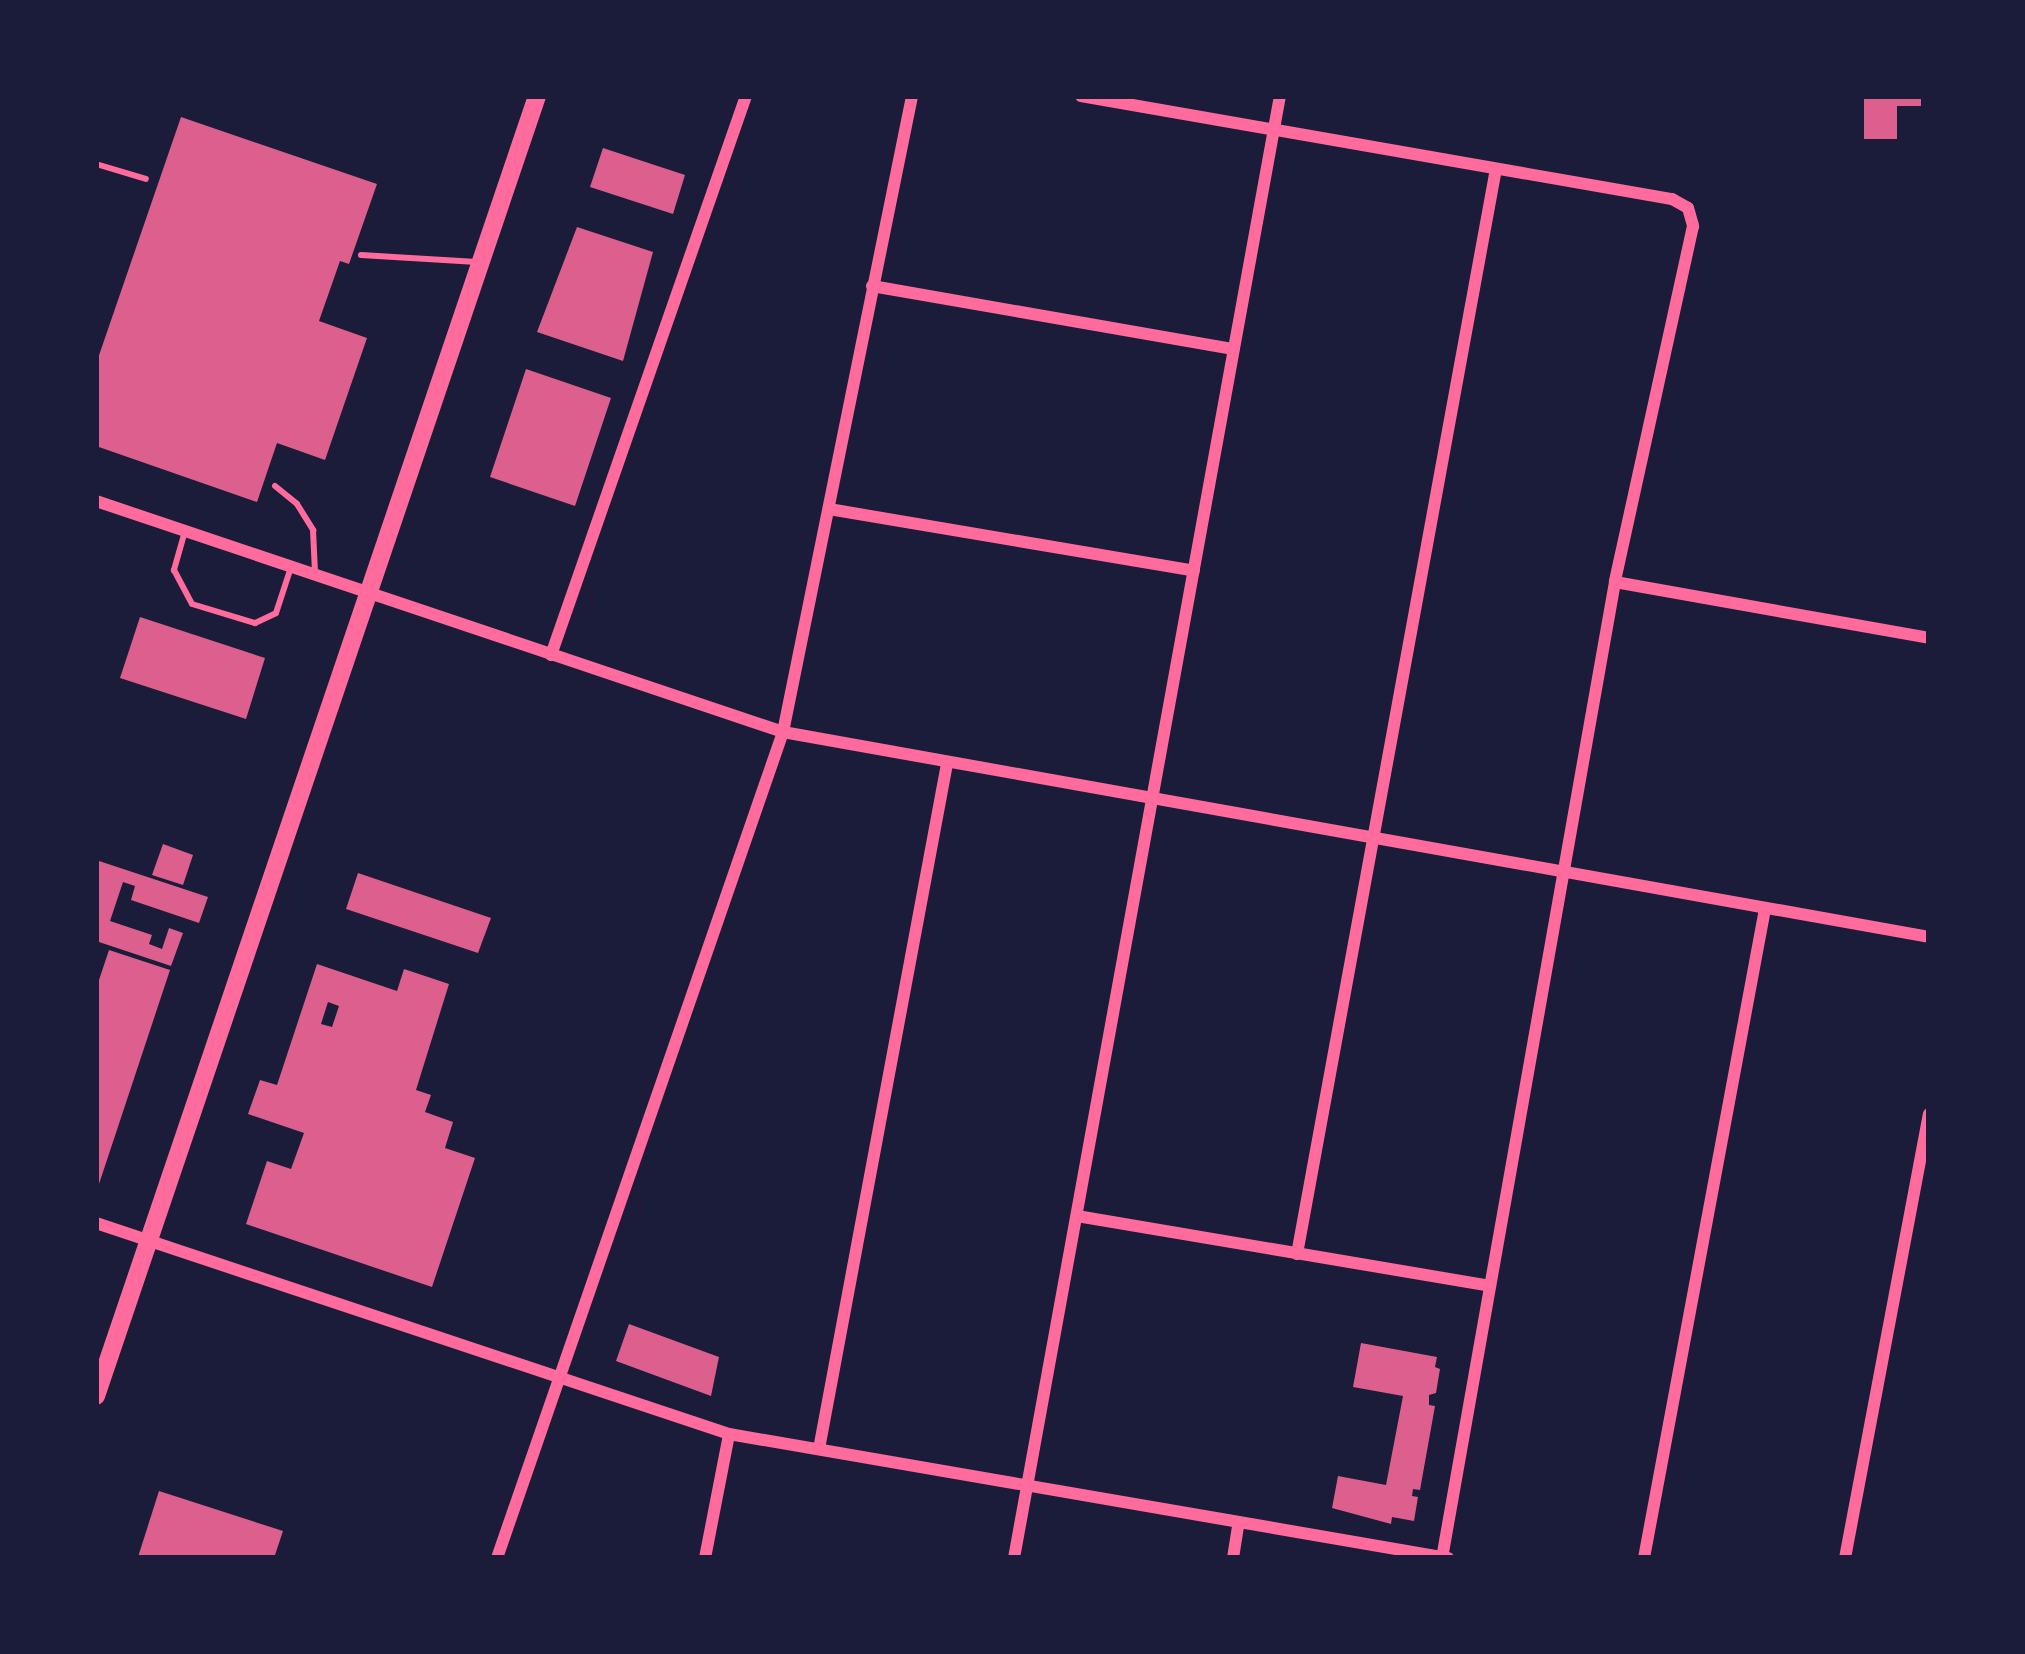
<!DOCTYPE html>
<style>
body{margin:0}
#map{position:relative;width:2025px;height:1654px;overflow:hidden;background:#1b1b3a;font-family:"Source Serif 4",serif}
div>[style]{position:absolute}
.building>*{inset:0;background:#dd5f8e}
.service>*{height:6px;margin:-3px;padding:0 3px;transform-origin:3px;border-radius:3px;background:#ff6b9d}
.minor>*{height:12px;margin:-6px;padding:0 6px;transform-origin:6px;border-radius:6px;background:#ff6b9d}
.primary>*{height:18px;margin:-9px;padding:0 9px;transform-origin:9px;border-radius:9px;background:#ff6b9d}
span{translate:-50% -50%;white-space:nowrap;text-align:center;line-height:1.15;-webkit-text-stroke:9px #1b1b3a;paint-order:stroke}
.frame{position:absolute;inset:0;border:99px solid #1b1b3a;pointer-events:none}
</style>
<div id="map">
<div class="building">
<i style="clip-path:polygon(1864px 96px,1921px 96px,1921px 106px,1897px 106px,1897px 139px,1864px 139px)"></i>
<i style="clip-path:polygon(181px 117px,377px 184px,349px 264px,340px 261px,319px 321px,367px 338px,325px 460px,277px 443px,257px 502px,96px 446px,96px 364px)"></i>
<i style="clip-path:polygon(603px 148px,685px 175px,673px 214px,590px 187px)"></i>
<i style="clip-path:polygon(577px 227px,653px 252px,623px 361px,537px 332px)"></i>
<i style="clip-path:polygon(526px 369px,611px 398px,575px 506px,490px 477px)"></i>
<i style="clip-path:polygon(140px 617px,265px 658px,246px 719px,120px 678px)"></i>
<i style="clip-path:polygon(163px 844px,193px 855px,183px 885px,152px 875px)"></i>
<i style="clip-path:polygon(96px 860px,208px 897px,199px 923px,131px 900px,135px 886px,123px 882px,110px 921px,152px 935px,149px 944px,162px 949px,169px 928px,183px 933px,171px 966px,96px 941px)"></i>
<i style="clip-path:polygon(358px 873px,491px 918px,478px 953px,346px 909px)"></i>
<i style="clip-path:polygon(109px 950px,170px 970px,97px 1190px,96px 989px)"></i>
<i style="clip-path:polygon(evenodd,317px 964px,397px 991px,404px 969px,449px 984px,416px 1090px,431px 1095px,425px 1112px,453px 1122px,445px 1148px,475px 1158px,432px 1287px,246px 1224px,267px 1161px,291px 1169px,304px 1133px,248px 1114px,260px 1080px,277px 1085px,317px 964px,328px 1002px,339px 1006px,332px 1027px,321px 1024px,328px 1002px)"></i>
<i style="clip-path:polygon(629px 1324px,719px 1357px,711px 1396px,616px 1361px)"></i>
<i style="clip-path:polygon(1361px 1343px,1437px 1357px,1435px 1367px,1440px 1369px,1436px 1393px,1429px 1395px,1429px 1405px,1435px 1406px,1420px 1490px,1413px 1489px,1412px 1496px,1418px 1497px,1414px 1521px,1392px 1517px,1391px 1524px,1332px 1508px,1338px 1476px,1386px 1485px,1403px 1396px,1353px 1387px)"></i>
<i style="clip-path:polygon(159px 1491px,283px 1531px,274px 1558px,138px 1557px)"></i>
</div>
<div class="service">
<i style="left:96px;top:164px;width:52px;rotate:16.7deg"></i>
<i style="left:361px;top:255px;width:116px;rotate:3.5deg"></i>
<i style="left:275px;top:486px;width:28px;rotate:39deg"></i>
<i style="left:297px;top:504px;width:31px;rotate:58deg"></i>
<i style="left:313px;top:530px;width:42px;rotate:87.3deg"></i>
<i style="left:185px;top:531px;width:41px;rotate:105.8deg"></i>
<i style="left:174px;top:570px;width:38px;rotate:62deg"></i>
<i style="left:192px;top:604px;width:66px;rotate:16.8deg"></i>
<i style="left:255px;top:623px;width:23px;rotate:-25deg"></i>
<i style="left:276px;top:613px;width:48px;rotate:-71.9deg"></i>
</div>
<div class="minor">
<i style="left:1081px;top:96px;width:600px;rotate:9.89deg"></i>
<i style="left:1672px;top:199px;width:18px;rotate:29deg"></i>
<i style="left:1688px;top:208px;width:19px;rotate:74deg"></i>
<i style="left:1693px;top:226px;width:364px;rotate:102.4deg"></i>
<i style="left:1615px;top:582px;width:991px;rotate:100.05deg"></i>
<i style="left:872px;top:286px;width:367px;rotate:9.9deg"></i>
<i style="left:96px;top:501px;width:725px;rotate:18.58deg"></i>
<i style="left:783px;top:732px;width:1164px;rotate:10.14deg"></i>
<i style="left:829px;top:509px;width:370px;rotate:9.6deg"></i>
<i style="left:1615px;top:582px;width:319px;rotate:10.1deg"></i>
<i style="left:551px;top:655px;width:592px;rotate:-70.77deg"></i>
<i style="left:1077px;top:1216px;width:419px;rotate:9.6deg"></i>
<i style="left:96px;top:1223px;width:667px;rotate:18.43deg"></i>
<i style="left:729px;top:1434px;width:730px;rotate:9.79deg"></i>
<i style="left:1297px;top:1254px;width:1103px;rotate:-79.61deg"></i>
<i style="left:819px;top:1449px;width:697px;rotate:-79.42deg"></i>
<i style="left:497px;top:1558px;width:874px;rotate:-70.9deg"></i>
<i style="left:783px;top:732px;width:649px;rotate:-78.53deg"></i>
<i style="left:705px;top:1558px;width:126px;rotate:-79deg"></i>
<i style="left:1014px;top:1558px;width:1486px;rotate:-79.69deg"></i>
<i style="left:1233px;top:1558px;width:36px;rotate:-81deg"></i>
<i style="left:1644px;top:1558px;width:660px;rotate:-79.44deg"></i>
<i style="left:1845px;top:1558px;width:452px;rotate:-79.3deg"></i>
</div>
<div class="primary">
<i style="left:96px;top:1396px;width:1373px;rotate:-71.26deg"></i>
</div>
<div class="frame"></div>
</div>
